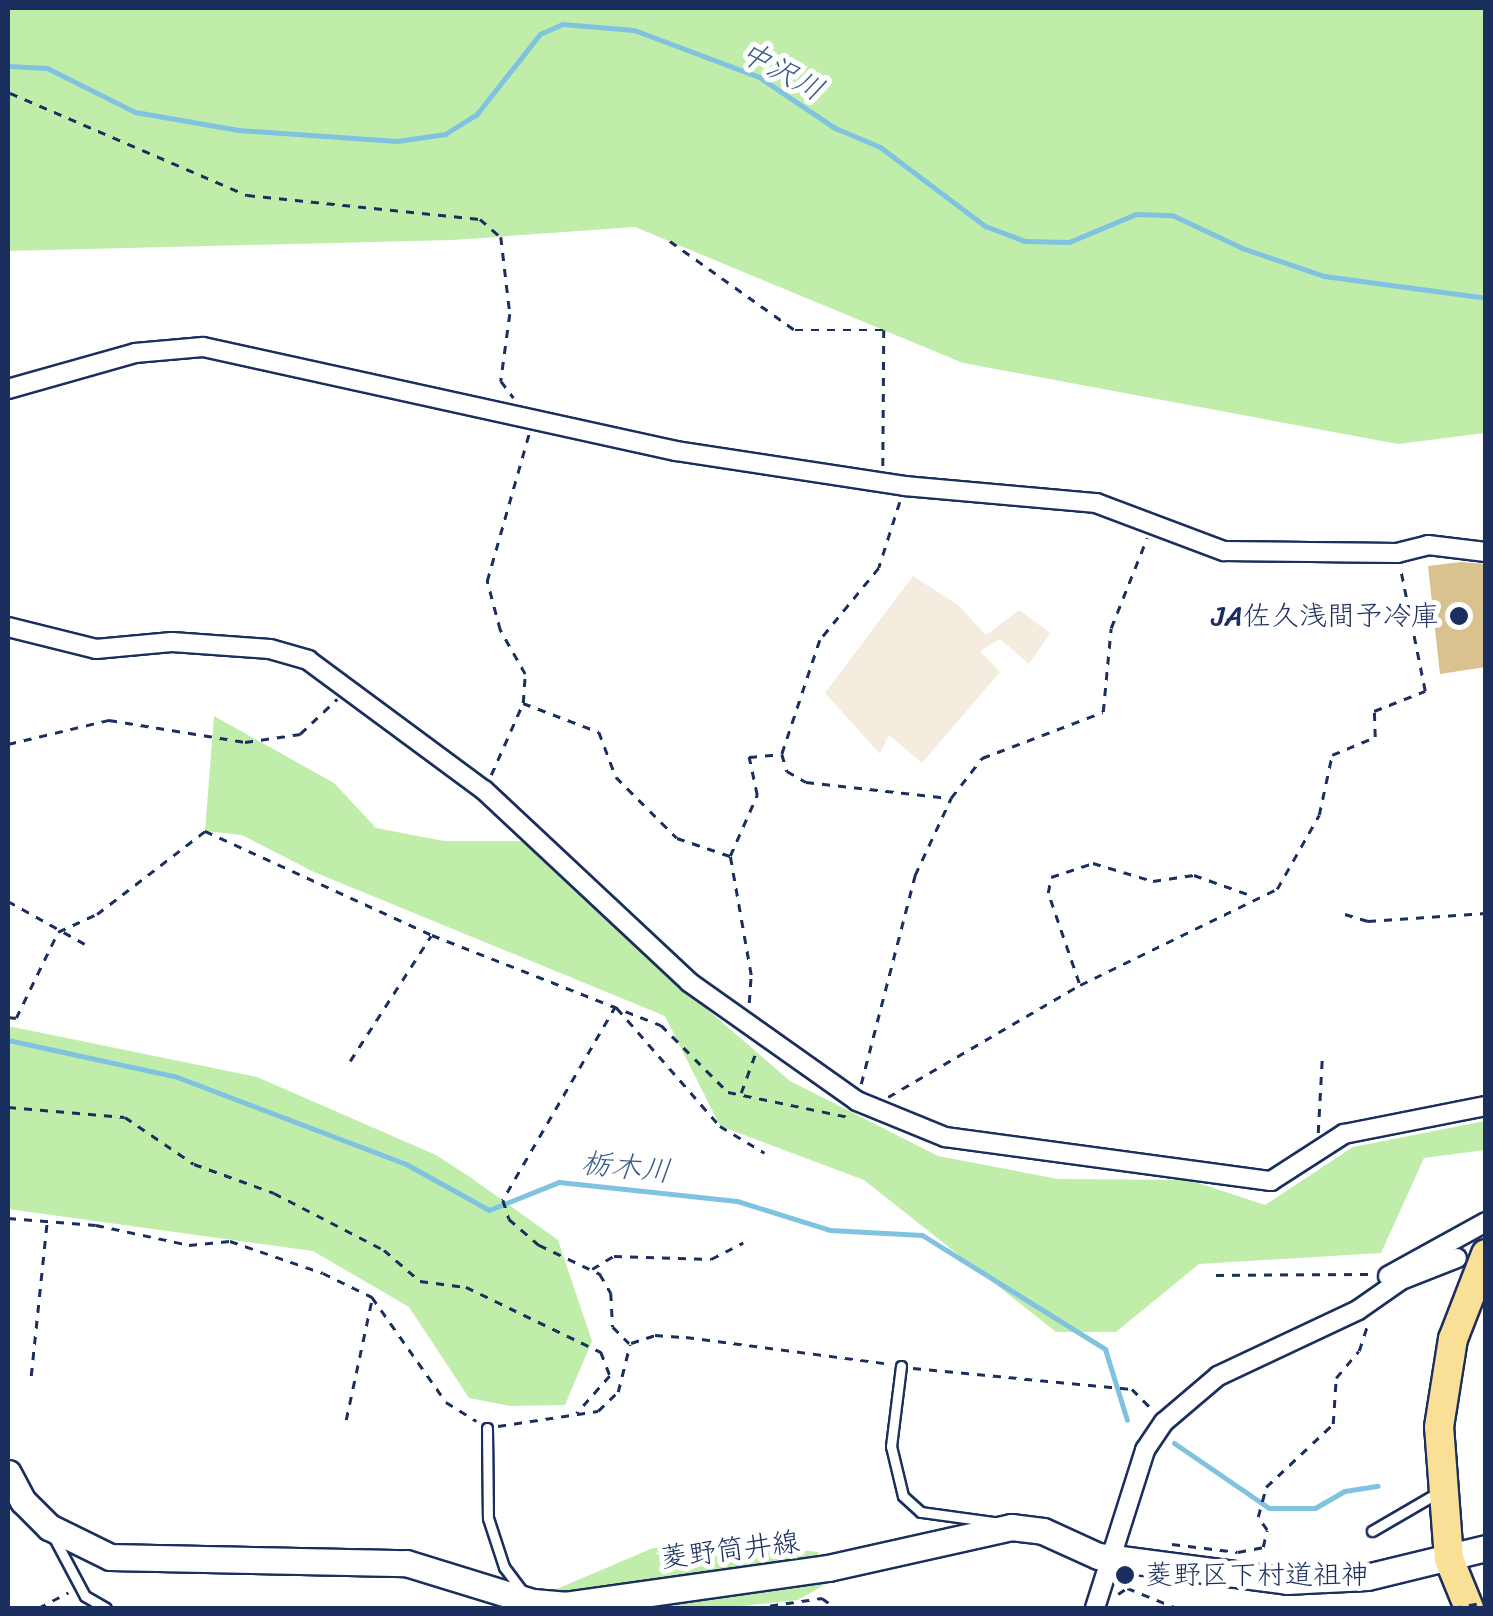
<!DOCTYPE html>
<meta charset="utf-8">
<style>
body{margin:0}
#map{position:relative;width:1493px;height:1616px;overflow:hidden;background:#fff;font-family:Sriracha,"Klee One",sans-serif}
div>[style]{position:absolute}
.built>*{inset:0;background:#f4ecde}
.green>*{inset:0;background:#c0edaa}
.stream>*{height:5px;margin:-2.5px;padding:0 2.5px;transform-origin:2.5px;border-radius:2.5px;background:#80c3e1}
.building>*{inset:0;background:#dac190}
.path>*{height:2.5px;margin-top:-1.25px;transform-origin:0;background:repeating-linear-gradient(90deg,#1b2f5e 0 8px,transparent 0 16px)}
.roads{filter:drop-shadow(2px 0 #1b2f5e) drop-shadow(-2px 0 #1b2f5e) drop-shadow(0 2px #1b2f5e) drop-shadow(0 -2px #1b2f5e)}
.service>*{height:9px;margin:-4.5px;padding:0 4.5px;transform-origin:4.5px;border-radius:4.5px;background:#fff}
.minor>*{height:18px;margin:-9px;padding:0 9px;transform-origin:9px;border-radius:9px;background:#fff}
.secondary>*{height:25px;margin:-12.5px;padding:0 12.5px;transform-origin:12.5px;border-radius:12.5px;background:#fff}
.primary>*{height:28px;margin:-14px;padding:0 14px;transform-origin:14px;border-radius:14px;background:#fadf96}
.path-bridge>*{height:2.5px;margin-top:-1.25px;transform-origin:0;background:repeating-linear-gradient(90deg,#1b2f5e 0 8px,transparent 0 16px)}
.dots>*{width:28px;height:28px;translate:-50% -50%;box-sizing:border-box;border:5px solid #fff;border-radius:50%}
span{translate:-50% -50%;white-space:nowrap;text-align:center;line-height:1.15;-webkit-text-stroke:10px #fff;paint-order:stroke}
.poi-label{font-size:28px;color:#1b2f5e}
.right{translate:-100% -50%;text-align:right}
.left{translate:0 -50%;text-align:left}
.street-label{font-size:28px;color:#1b2f5e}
.water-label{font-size:30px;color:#395b85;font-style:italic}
.frame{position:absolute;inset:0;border:10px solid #1b2f5e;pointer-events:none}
</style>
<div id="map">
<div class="built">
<i style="clip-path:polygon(913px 576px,958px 605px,986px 635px,1019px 610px,1050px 633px,1029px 664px,1000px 639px,980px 651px,1000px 672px,922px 763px,889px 735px,880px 754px,825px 693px)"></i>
</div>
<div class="green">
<i style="clip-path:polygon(8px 8px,1485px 8px,1485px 433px,1398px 444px,963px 363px,635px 227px,452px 240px,8px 251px)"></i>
<i style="clip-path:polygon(214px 716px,334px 783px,376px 828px,444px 841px,554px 841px,657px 966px,790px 1081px,938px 1156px,1058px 1179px,1189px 1180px,1265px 1205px,1353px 1147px,1485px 1121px,1485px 1150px,1424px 1158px,1381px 1253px,1199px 1264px,1116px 1332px,1056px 1332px,864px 1180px,720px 1126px,665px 1016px,314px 872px,242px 835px,205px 831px)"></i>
<i style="clip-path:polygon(8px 1026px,257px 1077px,436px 1155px,470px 1177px,558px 1240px,592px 1341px,565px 1405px,510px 1406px,469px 1398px,409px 1307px,313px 1251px,8px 1209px)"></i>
<i style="clip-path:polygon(745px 1544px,818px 1552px,831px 1581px,798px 1600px,723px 1608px,540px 1608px,552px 1591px,653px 1548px)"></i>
</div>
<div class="stream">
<i style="left:8px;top:66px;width:39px;rotate:3deg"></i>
<i style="left:47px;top:68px;width:98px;rotate:26.6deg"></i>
<i style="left:135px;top:112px;width:105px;rotate:9.9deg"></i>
<i style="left:238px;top:130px;width:159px;rotate:4deg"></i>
<i style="left:397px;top:141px;width:49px;rotate:-8.3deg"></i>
<i style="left:445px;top:134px;width:36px;rotate:-32deg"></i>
<i style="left:476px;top:115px;width:103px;rotate:-51.7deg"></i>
<i style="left:540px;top:34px;width:24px;rotate:-24deg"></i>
<i style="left:562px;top:24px;width:72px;rotate:4.8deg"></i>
<i style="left:634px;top:30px;width:134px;rotate:20.6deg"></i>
<i style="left:759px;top:77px;width:92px;rotate:33.9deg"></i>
<i style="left:835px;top:128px;width:49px;rotate:22.9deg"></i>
<i style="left:880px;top:147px;width:131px;rotate:37deg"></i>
<i style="left:985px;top:226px;width:43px;rotate:20.6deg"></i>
<i style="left:1025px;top:241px;width:44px;rotate:1.3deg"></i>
<i style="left:1069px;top:242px;width:73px;rotate:-22.7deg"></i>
<i style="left:1136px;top:214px;width:36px;rotate:2deg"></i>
<i style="left:1172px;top:215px;width:77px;rotate:25.2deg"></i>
<i style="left:1242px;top:248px;width:87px;rotate:18.9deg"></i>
<i style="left:1324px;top:276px;width:163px;rotate:7.7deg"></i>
<i style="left:8px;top:1040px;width:173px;rotate:12.3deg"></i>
<i style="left:177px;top:1077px;width:245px;rotate:20.8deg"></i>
<i style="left:406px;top:1164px;width:95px;rotate:29deg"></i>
<i style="left:489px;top:1210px;width:75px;rotate:-21.8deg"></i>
<i style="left:559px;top:1182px;width:179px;rotate:6.1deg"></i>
<i style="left:737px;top:1201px;width:97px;rotate:17.3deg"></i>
<i style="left:830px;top:1230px;width:92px;rotate:3.1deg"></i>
<i style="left:922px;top:1235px;width:216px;rotate:31.9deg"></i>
<i style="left:1105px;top:1349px;width:74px;rotate:72.8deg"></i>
<i style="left:1174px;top:1443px;width:115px;rotate:34.4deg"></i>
<i style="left:1269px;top:1508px;width:46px"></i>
<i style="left:1315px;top:1508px;width:34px;rotate:-30deg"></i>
<i style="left:1345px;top:1491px;width:33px;rotate:-9deg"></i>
</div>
<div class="building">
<i style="clip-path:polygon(1461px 562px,1486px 564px,1486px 667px,1440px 674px,1428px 566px)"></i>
</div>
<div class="path">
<i style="left:10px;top:93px;width:258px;rotate:23.3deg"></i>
<i style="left:247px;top:195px;width:234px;rotate:5.9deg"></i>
<i style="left:480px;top:219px;width:28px;rotate:41deg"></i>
<i style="left:501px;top:237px;width:78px;rotate:83.3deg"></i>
<i style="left:510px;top:314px;width:68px;rotate:97.7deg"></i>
<i style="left:501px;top:381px;width:21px;rotate:53deg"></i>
<i style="left:670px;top:241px;width:153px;rotate:35.5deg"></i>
<i style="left:795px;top:330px;width:89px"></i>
<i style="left:884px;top:330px;width:136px;rotate:90.4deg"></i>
<i style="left:900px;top:502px;width:69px;rotate:107.7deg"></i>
<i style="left:879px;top:568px;width:93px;rotate:129.3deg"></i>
<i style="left:820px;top:640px;width:120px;rotate:108.4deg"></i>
<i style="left:782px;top:754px;width:18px;rotate:74deg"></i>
<i style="left:787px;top:771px;width:22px;rotate:30deg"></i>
<i style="left:806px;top:782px;width:144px;rotate:6.4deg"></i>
<i style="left:523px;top:703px;width:29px;rotate:-86deg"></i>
<i style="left:525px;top:674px;width:51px;rotate:-119.6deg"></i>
<i style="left:500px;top:630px;width:51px;rotate:-104.9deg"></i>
<i style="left:487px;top:581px;width:153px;rotate:-74.1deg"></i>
<i style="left:8px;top:744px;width:104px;rotate:-13.4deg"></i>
<i style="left:109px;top:720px;width:138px;rotate:9.2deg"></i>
<i style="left:245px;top:742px;width:56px;rotate:-8.3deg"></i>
<i style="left:300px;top:734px;width:51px;rotate:-43.4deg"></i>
<i style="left:491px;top:775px;width:79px;rotate:-66deg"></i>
<i style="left:523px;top:703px;width:81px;rotate:20.9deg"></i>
<i style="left:599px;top:732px;width:48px;rotate:69.3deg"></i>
<i style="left:616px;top:777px;width:86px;rotate:45deg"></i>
<i style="left:677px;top:838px;width:56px;rotate:18.8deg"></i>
<i style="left:8px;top:901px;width:88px;rotate:29.2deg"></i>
<i style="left:1345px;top:914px;width:24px;rotate:17deg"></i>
<i style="left:1368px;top:921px;width:118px;rotate:-3.9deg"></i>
<i style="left:1079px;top:983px;width:95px;rotate:-109deg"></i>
<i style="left:1048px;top:893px;width:16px;rotate:-79deg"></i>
<i style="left:1051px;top:877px;width:44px;rotate:-18.4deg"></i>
<i style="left:1093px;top:863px;width:63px;rotate:16.7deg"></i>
<i style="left:1153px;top:881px;width:41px;rotate:-8.3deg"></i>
<i style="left:1194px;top:875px;width:63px;rotate:19.6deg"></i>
<i style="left:749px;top:1003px;width:28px;rotate:-86deg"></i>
<i style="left:751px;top:975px;width:121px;rotate:-100deg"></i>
<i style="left:730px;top:856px;width:67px;rotate:-66.1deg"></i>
<i style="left:757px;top:795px;width:39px;rotate:-102deg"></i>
<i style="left:749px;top:757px;width:32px;rotate:-5deg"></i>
<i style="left:616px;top:1006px;width:225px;rotate:120.2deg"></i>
<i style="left:503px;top:1200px;width:20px;rotate:72deg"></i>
<i style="left:509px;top:1219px;width:40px;rotate:41deg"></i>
<i style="left:539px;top:1245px;width:68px;rotate:25.4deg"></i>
<i style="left:600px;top:1274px;width:22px;rotate:60deg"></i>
<i style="left:611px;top:1293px;width:34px;rotate:87deg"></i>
<i style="left:613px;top:1327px;width:23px;rotate:45deg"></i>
<i style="left:617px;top:1008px;width:157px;rotate:48.9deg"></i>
<i style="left:720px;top:1126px;width:52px;rotate:31deg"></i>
<i style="left:8px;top:1017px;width:8px;rotate:7deg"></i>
<i style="left:16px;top:1018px;width:96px;rotate:-64deg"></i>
<i style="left:58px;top:932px;width:43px;rotate:-24.8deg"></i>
<i style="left:97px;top:914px;width:136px;rotate:-37.5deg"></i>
<i style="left:205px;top:831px;width:250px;rotate:24.6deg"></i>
<i style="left:432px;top:935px;width:246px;rotate:21.5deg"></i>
<i style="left:661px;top:1025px;width:95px;rotate:45deg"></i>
<i style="left:728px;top:1092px;width:124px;rotate:11.7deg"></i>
<i style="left:350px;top:1061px;width:149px;rotate:-57.1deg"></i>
<i style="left:861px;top:1084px;width:216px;rotate:-75.5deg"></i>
<i style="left:915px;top:875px;width:85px;rotate:-64.9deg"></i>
<i style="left:951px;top:798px;width:51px;rotate:-52.2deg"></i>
<i style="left:982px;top:758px;width:129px;rotate:-20.8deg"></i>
<i style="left:1103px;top:712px;width:84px;rotate:-84.6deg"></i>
<i style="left:1111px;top:628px;width:97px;rotate:-68.2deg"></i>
<i style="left:741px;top:1093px;width:47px;rotate:-70deg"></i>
<i style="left:888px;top:1097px;width:222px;rotate:-30.3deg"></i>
<i style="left:1080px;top:985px;width:219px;rotate:-26deg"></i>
<i style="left:1277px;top:889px;width:85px;rotate:-60.4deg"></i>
<i style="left:1319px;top:815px;width:61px;rotate:-77.8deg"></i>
<i style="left:1332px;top:755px;width:47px;rotate:-22.7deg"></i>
<i style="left:1375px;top:737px;width:26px;rotate:-92deg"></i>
<i style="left:1374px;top:711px;width:55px;rotate:-21.4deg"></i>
<i style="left:1425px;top:691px;width:126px;rotate:-101.4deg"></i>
<i style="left:8px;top:1107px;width:117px;rotate:4.9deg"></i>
<i style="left:125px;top:1117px;width:83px;rotate:34.3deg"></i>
<i style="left:194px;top:1164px;width:85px;rotate:19.9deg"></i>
<i style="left:274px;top:1193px;width:124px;rotate:27.4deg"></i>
<i style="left:384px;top:1250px;width:48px;rotate:40.7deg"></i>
<i style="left:420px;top:1281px;width:46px;rotate:7.4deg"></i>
<i style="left:466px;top:1287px;width:150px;rotate:25.7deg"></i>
<i style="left:601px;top:1352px;width:26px;rotate:69deg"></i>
<i style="left:610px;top:1376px;width:50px;rotate:131.7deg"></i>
<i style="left:1318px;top:1133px;width:73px;rotate:-86.9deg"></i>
<i style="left:8px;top:1218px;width:88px;rotate:4.5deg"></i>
<i style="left:96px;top:1225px;width:95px;rotate:12.1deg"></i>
<i style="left:189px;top:1245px;width:41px;rotate:-5.6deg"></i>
<i style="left:230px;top:1241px;width:98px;rotate:19deg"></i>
<i style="left:323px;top:1273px;width:55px;rotate:26.1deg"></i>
<i style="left:372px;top:1297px;width:128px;rotate:54.8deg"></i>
<i style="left:446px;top:1402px;width:36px;rotate:32deg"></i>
<i style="left:592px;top:1269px;width:26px;rotate:-31deg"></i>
<i style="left:614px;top:1256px;width:97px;rotate:1.8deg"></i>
<i style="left:711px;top:1259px;width:36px;rotate:-27deg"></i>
<i style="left:1216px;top:1275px;width:154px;rotate:-0.4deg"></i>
<i style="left:631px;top:1343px;width:25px;rotate:-18deg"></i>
<i style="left:655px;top:1335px;width:31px;rotate:4deg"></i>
<i style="left:686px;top:1337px;width:206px;rotate:7.5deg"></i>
<i style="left:913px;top:1368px;width:220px;rotate:5.5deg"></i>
<i style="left:1132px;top:1389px;width:31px;rotate:45deg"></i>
<i style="left:31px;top:1376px;width:157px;rotate:-84.1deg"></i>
<i style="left:346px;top:1420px;width:124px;rotate:-77.9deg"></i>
<i style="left:498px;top:1426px;width:101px;rotate:-8.5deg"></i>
<i style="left:598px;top:1411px;width:28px;rotate:-44deg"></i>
<i style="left:618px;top:1392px;width:49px;rotate:-76deg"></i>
<i style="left:1172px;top:1544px;width:66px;rotate:6.9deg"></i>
<i style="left:1238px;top:1552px;width:25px;rotate:-11deg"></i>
<i style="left:1263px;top:1547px;width:17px;rotate:-77deg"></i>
<i style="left:1267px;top:1530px;width:16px;rotate:-125deg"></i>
<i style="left:1258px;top:1517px;width:31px;rotate:-75deg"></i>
<i style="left:1266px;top:1487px;width:92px;rotate:-43.2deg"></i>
<i style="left:1333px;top:1424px;width:46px;rotate:-86.3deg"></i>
<i style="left:1336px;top:1378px;width:35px;rotate:-50deg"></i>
<i style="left:1359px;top:1351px;width:26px;rotate:-72deg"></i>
<i style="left:1118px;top:1594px;width:11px;rotate:-34deg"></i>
<i style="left:1127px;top:1588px;width:54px;rotate:21.8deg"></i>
<i style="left:38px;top:1608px;width:34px;rotate:-27deg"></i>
<i style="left:754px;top:1608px;width:69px;rotate:-8.4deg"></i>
<i style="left:822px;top:1598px;width:17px;rotate:36deg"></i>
</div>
<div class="roads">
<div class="service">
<i style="left:901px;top:1366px;width:81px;rotate:97.1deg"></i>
<i style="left:891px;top:1446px;width:51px;rotate:76.5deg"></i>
<i style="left:903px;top:1496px;width:24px;rotate:42deg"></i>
<i style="left:921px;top:1512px;width:81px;rotate:7.8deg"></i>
<i style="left:487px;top:1428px;width:90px;rotate:89.4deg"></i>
<i style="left:488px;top:1518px;width:52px;rotate:71.9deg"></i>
<i style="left:504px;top:1567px;width:30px;rotate:53deg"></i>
<i style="left:1372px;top:1531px;width:78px;rotate:-30.2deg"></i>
<i style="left:52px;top:1534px;width:70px;rotate:62deg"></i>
<i style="left:85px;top:1596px;width:24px;rotate:30deg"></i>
</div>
<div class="minor">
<i style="left:8px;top:389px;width:132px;rotate:-15.8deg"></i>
<i style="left:135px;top:353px;width:68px;rotate:-5deg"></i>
<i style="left:203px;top:347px;width:484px;rotate:12.4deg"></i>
<i style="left:676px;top:451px;width:232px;rotate:8.7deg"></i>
<i style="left:905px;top:486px;width:192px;rotate:5.1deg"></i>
<i style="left:1096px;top:503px;width:137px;rotate:20.6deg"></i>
<i style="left:1224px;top:551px;width:173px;rotate:0.7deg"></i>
<i style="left:1397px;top:553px;width:32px;rotate:-14deg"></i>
<i style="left:1428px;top:545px;width:58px;rotate:6.9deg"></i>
<i style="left:8px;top:627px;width:91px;rotate:14deg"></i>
<i style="left:96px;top:649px;width:76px;rotate:-5.3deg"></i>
<i style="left:172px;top:642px;width:98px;rotate:4.1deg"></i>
<i style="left:270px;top:649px;width:40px;rotate:16deg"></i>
<i style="left:308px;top:660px;width:219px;rotate:36.5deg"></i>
<i style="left:484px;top:790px;width:281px;rotate:43.1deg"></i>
<i style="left:689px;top:982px;width:206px;rotate:35.3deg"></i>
<i style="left:857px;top:1101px;width:95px;rotate:22.2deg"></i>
<i style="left:945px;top:1137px;width:329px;rotate:7.7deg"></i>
<i style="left:1271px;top:1181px;width:87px;rotate:-32.8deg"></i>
<i style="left:1344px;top:1134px;width:145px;rotate:-11.2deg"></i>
<i style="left:1388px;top:1276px;width:112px;rotate:-28.9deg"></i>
<i style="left:1095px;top:1608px;width:166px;rotate:-72.4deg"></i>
<i style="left:1145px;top:1450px;width:34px;rotate:-56deg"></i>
<i style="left:1164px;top:1422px;width:71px;rotate:-40.4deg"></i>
<i style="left:1218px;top:1376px;width:155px;rotate:-25.2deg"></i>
<i style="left:1358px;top:1310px;width:52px;rotate:-34.9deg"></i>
<i style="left:1401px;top:1280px;width:60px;rotate:-21.4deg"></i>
</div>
<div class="secondary">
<i style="left:8px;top:1473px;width:32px;rotate:62deg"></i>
<i style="left:23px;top:1501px;width:37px;rotate:45deg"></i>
<i style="left:49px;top:1527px;width:68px;rotate:26.2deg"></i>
<i style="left:110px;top:1557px;width:296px;rotate:1.2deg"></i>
<i style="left:406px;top:1563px;width:133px;rotate:17.1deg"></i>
<i style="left:533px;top:1602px;width:32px;rotate:5deg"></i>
<i style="left:565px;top:1605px;width:266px;rotate:-8deg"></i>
<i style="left:828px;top:1568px;width:188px;rotate:-12.6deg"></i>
<i style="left:1011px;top:1527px;width:32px;rotate:7deg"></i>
<i style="left:1043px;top:1531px;width:60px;rotate:24.4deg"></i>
<i style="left:1098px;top:1556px;width:191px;rotate:7.5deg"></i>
<i style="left:1287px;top:1581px;width:80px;rotate:-2.9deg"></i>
<i style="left:1367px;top:1577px;width:122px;rotate:-13.7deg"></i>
</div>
<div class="primary">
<i style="left:1469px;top:1608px;width:53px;rotate:-112.2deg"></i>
<i style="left:1449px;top:1559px;width:132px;rotate:-94.3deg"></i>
<i style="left:1439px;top:1427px;width:89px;rotate:-81deg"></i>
<i style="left:1453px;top:1339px;width:91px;rotate:-68.8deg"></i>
</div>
</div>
<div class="path-bridge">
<i style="left:1453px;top:1608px;width:34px;rotate:-10deg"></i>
</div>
<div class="dots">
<i style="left:1459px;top:616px;background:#1b2f5e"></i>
<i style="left:1125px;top:1575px;background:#1b2f5e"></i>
</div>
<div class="poi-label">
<span class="right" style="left:1439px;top:616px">JA佐久浅間予冷庫</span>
<span class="left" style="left:1145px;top:1575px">菱野区下村道祖神</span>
</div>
<div class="street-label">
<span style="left:730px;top:1550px;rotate:-7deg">菱野筒井線</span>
</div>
<div class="water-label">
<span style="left:782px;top:71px;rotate:29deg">中沢川</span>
<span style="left:626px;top:1167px;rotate:6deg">栃木川</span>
</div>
<div class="frame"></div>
</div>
